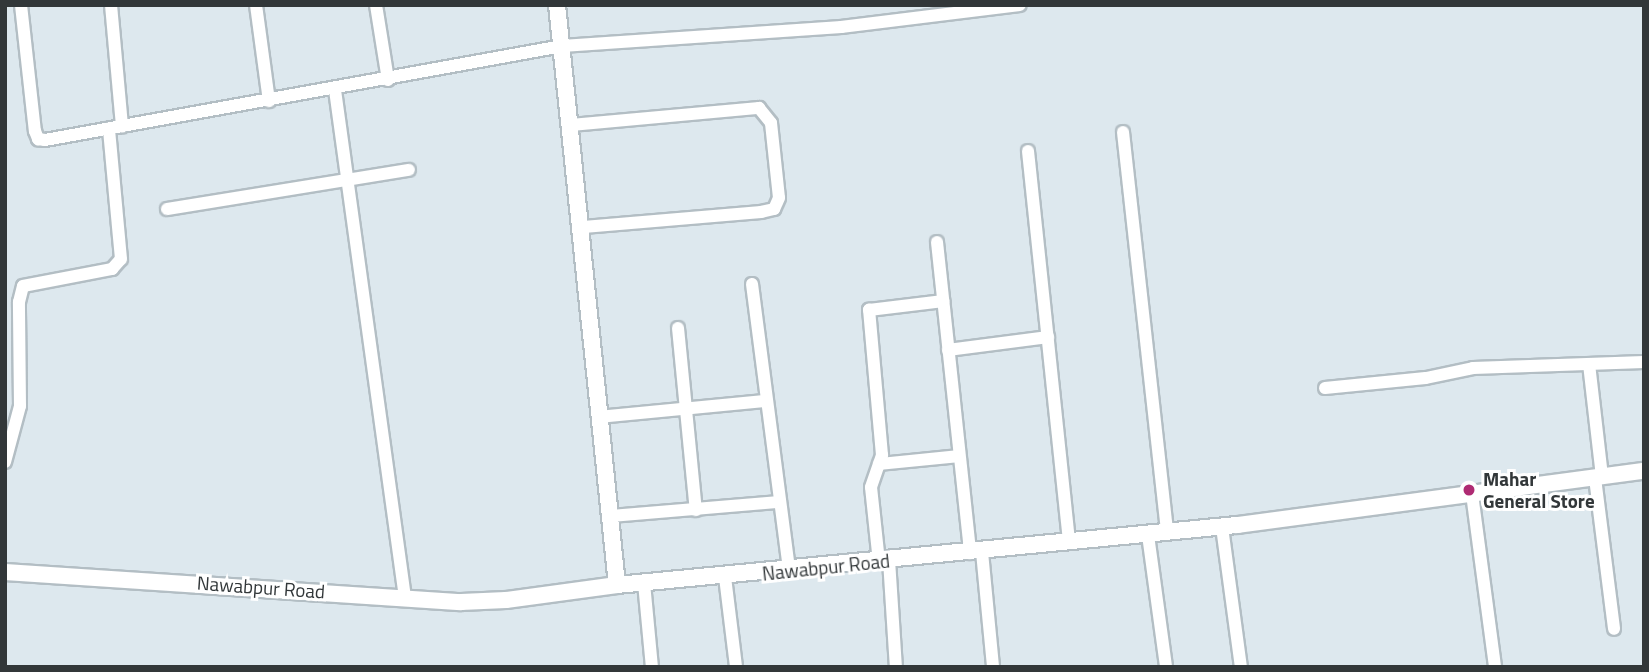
<!DOCTYPE html>
<style>
body{margin:0}
#map{position:relative;width:1649px;height:672px;overflow:hidden;background:#dde8ee;font-family:"Titillium Web",sans-serif}
div>[style]{position:absolute}
.roads{filter:drop-shadow(2px 0 #b3bec4) drop-shadow(-2px 0 #b3bec4) drop-shadow(0 2px #b3bec4) drop-shadow(0 -2px #b3bec4)}
.minor>*{height:12px;margin:-6px;padding:0 6px;transform-origin:6px;border-radius:6px;background:#fff}
.tertiary>*{height:16px;margin:-8px;padding:0 8px;transform-origin:8px;border-radius:8px;background:#fff}
.dots>*{width:19px;height:19px;translate:-50% -50%;box-sizing:border-box;border:4px solid #fff;border-radius:50%}
span{translate:-50% -50%;white-space:nowrap;text-align:center;line-height:1.15;-webkit-text-stroke:6px #fff;paint-order:stroke}
.poi-label{font-size:19px;color:#323739;font-weight:700}
.left{translate:0 -50%;text-align:left}
.street-label{font-size:19px;color:#323739}
.frame{position:absolute;inset:0;border:7px solid #323739;pointer-events:none}
</style>
<div id="map">
<div class="roads">
<div class="minor">
<i style="left:21px;top:5px;width:127px;rotate:83.7deg"></i>
<i style="left:35px;top:131px;width:9px;rotate:69deg"></i>
<i style="left:38px;top:139px;width:7px;rotate:8deg"></i>
<i style="left:45px;top:140px;width:525px;rotate:-10.3deg"></i>
<i style="left:562px;top:46px;width:280px;rotate:-3.9deg"></i>
<i style="left:841px;top:27px;width:180px;rotate:-7deg"></i>
<i style="left:111px;top:5px;width:122px;rotate:84.8deg"></i>
<i style="left:256px;top:5px;width:97px;rotate:82.3deg"></i>
<i style="left:376px;top:5px;width:76px;rotate:80.9deg"></i>
<i style="left:335px;top:90px;width:513px;rotate:82.15deg"></i>
<i style="left:571px;top:125px;width:189px;rotate:-5.2deg"></i>
<i style="left:759px;top:108px;width:19px;rotate:51deg"></i>
<i style="left:771px;top:123px;width:75px;rotate:83.9deg"></i>
<i style="left:779px;top:198px;width:12px;rotate:114deg"></i>
<i style="left:774px;top:209px;width:13px;rotate:167deg"></i>
<i style="left:761px;top:212px;width:181px;rotate:175.2deg"></i>
<i style="left:1123px;top:132px;width:403px;rotate:83.7deg"></i>
<i style="left:1028px;top:151px;width:394px;rotate:84deg"></i>
<i style="left:167px;top:209px;width:245px;rotate:-9.2deg"></i>
<i style="left:937px;top:242px;width:313px;rotate:83.9deg"></i>
<i style="left:752px;top:284px;width:287px;rotate:82.6deg"></i>
<i style="left:678px;top:328px;width:183px;rotate:84.4deg"></i>
<i style="left:948px;top:350px;width:101px;rotate:-7.4deg"></i>
<i style="left:1589px;top:364px;width:114px;rotate:83.4deg"></i>
<i style="left:1325px;top:388px;width:101px;rotate:-5.7deg"></i>
<i style="left:1426px;top:378px;width:48px;rotate:-12deg"></i>
<i style="left:1473px;top:368px;width:171px;rotate:-2deg"></i>
<i style="left:599px;top:417px;width:168px;rotate:-5.5deg"></i>
<i style="left:5px;top:462px;width:58px;rotate:-75deg"></i>
<i style="left:20px;top:406px;width:104px;rotate:-90.6deg"></i>
<i style="left:19px;top:302px;width:16px;rotate:-76deg"></i>
<i style="left:23px;top:286px;width:91px;rotate:-10.8deg"></i>
<i style="left:112px;top:269px;width:13px;rotate:-48deg"></i>
<i style="left:121px;top:259px;width:131px;rotate:-95.3deg"></i>
<i style="left:879px;top:464px;width:80px;rotate:-5.7deg"></i>
<i style="left:1595px;top:478px;width:152px;rotate:82.8deg"></i>
<i style="left:1472px;top:494px;width:175px;rotate:82.4deg"></i>
<i style="left:611px;top:516px;width:169px;rotate:-4.8deg"></i>
<i style="left:1222px;top:527px;width:141px;rotate:82.3deg"></i>
<i style="left:1148px;top:535px;width:133px;rotate:82.2deg"></i>
<i style="left:982px;top:552px;width:116px;rotate:84.5deg"></i>
<i style="left:889px;top:560px;width:107px;rotate:86.3deg"></i>
<i style="left:879px;top:562px;width:75px;rotate:-96.1deg"></i>
<i style="left:871px;top:487px;width:34px;rotate:-71deg"></i>
<i style="left:882px;top:455px;width:146px;rotate:-95.1deg"></i>
<i style="left:869px;top:310px;width:75px;rotate:-6.9deg"></i>
<i style="left:725px;top:577px;width:91px;rotate:83deg"></i>
<i style="left:644px;top:583px;width:84px;rotate:84.6deg"></i>
</div>
<div class="tertiary">
<i style="left:557px;top:5px;width:583px;rotate:84.09deg"></i>
<i style="left:5px;top:572px;width:457px;rotate:3.8deg"></i>
<i style="left:461px;top:602px;width:45px;rotate:-2.5deg"></i>
<i style="left:506px;top:600px;width:112px;rotate:-7.7deg"></i>
<i style="left:617px;top:585px;width:623px;rotate:-5.53deg"></i>
<i style="left:1237px;top:525px;width:411px;rotate:-7.6deg"></i>
</div>
</div>
<div class="dots">
<i style="left:1469px;top:490px;background:#af2b73"></i>
</div>
<div class="poi-label">
<span class="left" style="left:1483px;top:490px">Mahar<br>General Store</span>
</div>
<div class="street-label">
<span style="left:826px;top:567px;rotate:-6deg">Nawabpur Road</span>
<span style="left:261px;top:587px;rotate:4deg">Nawabpur Road</span>
</div>
<div class="frame"></div>
</div>
